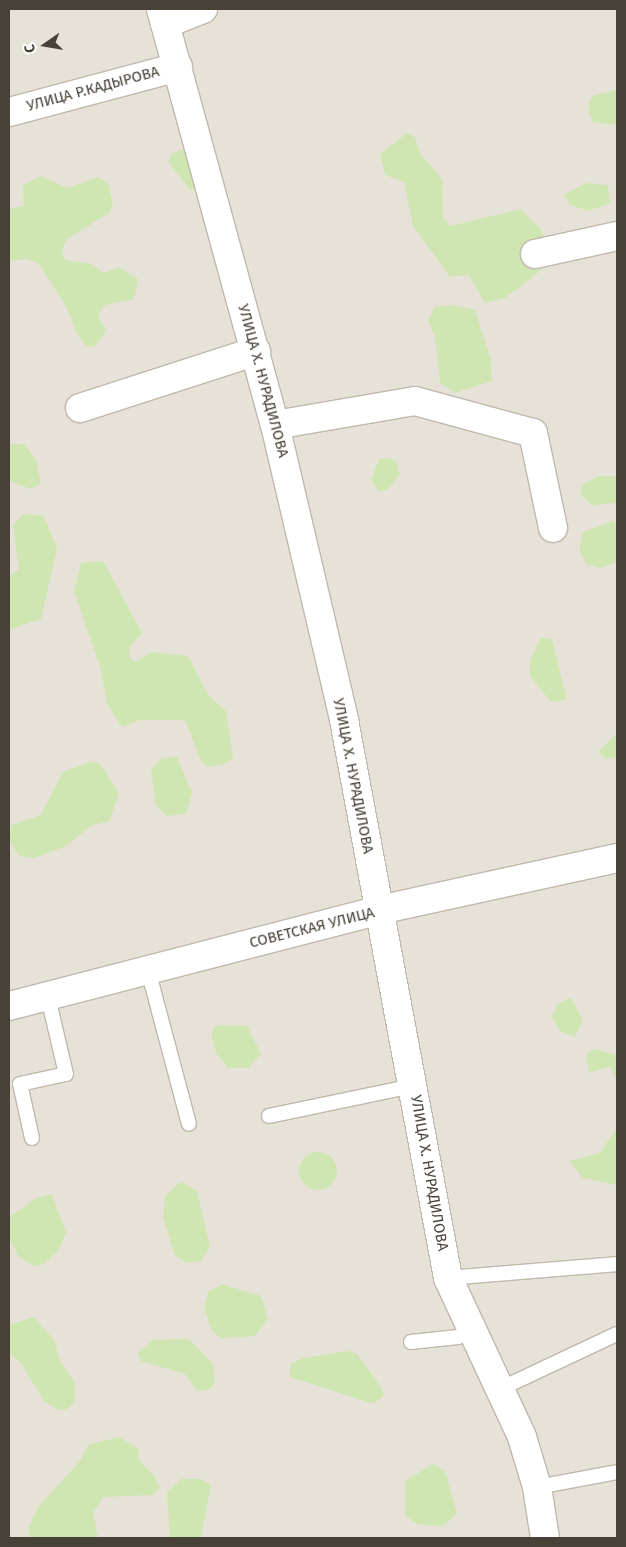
<!DOCTYPE html>
<meta charset="utf-8">
<style>
body{margin:0}
#map{position:relative;width:626px;height:1547px;overflow:hidden;background:#f3f0e8;font-family:"Fira Sans",sans-serif}
div>[style]{position:absolute}
.residential>*{inset:0;background:#e7e2d7}
.green>*{inset:0;background:#cfe6b3}
.round{border-radius:50%}
.roads{filter:drop-shadow(1px 0 #bfb8ab) drop-shadow(-1px 0 #bfb8ab) drop-shadow(0 1px #bfb8ab) drop-shadow(0 -1px #bfb8ab)}
.lane>*{height:14px;margin:-7px;padding:0 7px;transform-origin:7px;border-radius:7px;background:#fff}
.street>*{height:28px;margin:-14px;padding:0 14px;transform-origin:14px;border-radius:14px;background:#fff}
span{translate:-50% -50%;white-space:nowrap;text-align:center;line-height:1.15;-webkit-text-stroke:4px #fff;paint-order:stroke}
.street-label{font-size:15px;color:#474137}
.frame{position:absolute;inset:0;border:10px solid #474137;pointer-events:none}
.north{position:absolute;left:20px;top:20px;width:50px;height:50px;-webkit-text-stroke:4px #fff;paint-order:stroke;rotate:257deg;font-size:14px;font-weight:700;line-height:20px;text-align:center;color:#474137}
.north::after{content:'';display:block;margin:auto;width:18px;height:22px;background:#474137;clip-path:polygon(50% 0,100% 100%,50% 72%,0 100%)}
</style>
<div id="map">
<div class="residential">
<i style="clip-path:polygon(9px 9px,617px 9px,617px 1538px,9px 1538px)"></i>
</div>
<div class="green">
<i style="clip-path:polygon(617px 90px,617px 125px,592px 122px,588px 108px,592px 96px)"></i>
<i style="clip-path:polygon(407px 133px,415px 137px,420px 153px,442px 179px,443px 217px,450px 226px,521px 209px,540px 228px,549px 251px,544px 268px,505px 298px,485px 303px,469px 275px,450px 277px,413px 226px,404px 182px,385px 175px,380px 154px)"></i>
<i style="clip-path:polygon(183px 149px,198px 160px,201px 184px,191px 191px,169px 163px,171px 154px)"></i>
<i style="clip-path:polygon(41px 176px,68px 188px,98px 177px,108px 184px,113px 204px,109px 213px,66px 240px,62px 251px,65px 260px,92px 264px,104px 273px,119px 267px,138px 279px,134px 299px,105px 305px,98px 315px,106px 331px,94px 347px,85px 345px,77px 334px,67px 308px,39px 264px,27px 259px,9px 261px,9px 209px,24px 206px,23px 185px)"></i>
<i style="clip-path:polygon(588px 183px,608px 185px,610px 203px,588px 211px,569px 204px,564px 194px)"></i>
<i style="clip-path:polygon(453px 305px,475px 310px,491px 360px,492px 381px,455px 393px,440px 383px,435px 337px,428px 321px,435px 307px)"></i>
<i style="clip-path:polygon(9px 444px,24px 444px,36px 460px,41px 484px,31px 489px,9px 481px)"></i>
<i style="clip-path:polygon(389px 458px,397px 462px,399px 476px,388px 489px,379px 492px,371px 480px,379px 459px)"></i>
<i style="clip-path:polygon(598px 476px,617px 476px,617px 503px,592px 505px,580px 494px,582px 485px)"></i>
<i style="clip-path:polygon(23px 514px,44px 516px,57px 549px,41px 619px,9px 630px,9px 576px,19px 569px,13px 525px)"></i>
<i style="clip-path:polygon(613px 521px,617px 524px,617px 562px,600px 568px,586px 564px,579px 549px,583px 532px)"></i>
<i style="clip-path:polygon(103px 561px,142px 633px,130px 647px,129px 657px,136px 662px,151px 652px,188px 656px,209px 696px,226px 711px,233px 758px,224px 764px,208px 767px,201px 762px,185px 720px,140px 720px,122px 727px,107px 704px,100px 667px,74px 591px,81px 563px)"></i>
<i style="clip-path:polygon(541px 638px,552px 639px,567px 700px,551px 702px,530px 676px,530px 660px)"></i>
<i style="clip-path:polygon(617px 733px,617px 757px,606px 759px,598px 752px)"></i>
<i style="clip-path:polygon(177px 757px,192px 793px,186px 814px,167px 816px,156px 806px,151px 769px,162px 758px)"></i>
<i style="clip-path:polygon(94px 761px,102px 766px,119px 794px,109px 821px,91px 826px,66px 846px,34px 858px,19px 856px,9px 840px,11px 825px,41px 815px,63px 772px)"></i>
<i style="clip-path:polygon(571px 998px,583px 1020px,575px 1037px,560px 1031px,552px 1018px,557px 1004px)"></i>
<i style="clip-path:polygon(217px 1025px,247px 1026px,261px 1054px,248px 1068px,228px 1068px,216px 1053px,211px 1033px)"></i>
<i style="clip-path:polygon(594px 1049px,617px 1055px,617px 1084px,611px 1066px,589px 1073px,586px 1054px)"></i>
<i style="clip-path:polygon(617px 1127px,617px 1185px,583px 1178px,569px 1161px,600px 1153px)"></i>
<i class="round" style="left:299px;top:1152px;width:38px;height:38px"></i>
<i style="clip-path:polygon(181px 1182px,197px 1191px,210px 1247px,201px 1261px,187px 1263px,175px 1256px,163px 1217px,165px 1195px)"></i>
<i style="clip-path:polygon(52px 1194px,66px 1233px,58px 1251px,44px 1264px,34px 1266px,18px 1256px,9px 1236px,9px 1218px,36px 1198px)"></i>
<i style="clip-path:polygon(222px 1284px,261px 1296px,268px 1319px,255px 1336px,221px 1338px,211px 1330px,204px 1307px,208px 1292px)"></i>
<i style="clip-path:polygon(34px 1317px,54px 1340px,60px 1361px,75px 1383px,75px 1402px,67px 1409px,59px 1410px,44px 1401px,21px 1363px,9px 1353px,9px 1325px)"></i>
<i style="clip-path:polygon(189px 1339px,213px 1364px,215px 1383px,208px 1390px,197px 1391px,185px 1374px,141px 1361px,138px 1353px,153px 1340px)"></i>
<i style="clip-path:polygon(348px 1351px,357px 1354px,379px 1384px,384px 1395px,374px 1404px,290px 1377px,290px 1364px,304px 1358px)"></i>
<i style="clip-path:polygon(119px 1437px,138px 1448px,139px 1460px,156px 1478px,159px 1488px,153px 1495px,103px 1497px,93px 1513px,98px 1538px,30px 1538px,28px 1528px,38px 1507px,80px 1461px,88px 1445px)"></i>
<i style="clip-path:polygon(433px 1464px,445px 1471px,457px 1514px,443px 1526px,417px 1524px,405px 1515px,405px 1481px)"></i>
<i style="clip-path:polygon(181px 1479px,202px 1479px,211px 1485px,201px 1538px,170px 1538px,167px 1492px)"></i>
</div>
<div class="roads">
<div class="lane">
<i style="left:148px;top:970px;width:159px;rotate:75.1deg"></i>
<i style="left:269px;top:1116px;width:147px;rotate:-11.8deg"></i>
<i style="left:32px;top:1138px;width:55px;rotate:-102.5deg"></i>
<i style="left:20px;top:1084px;width:47px;rotate:-12.3deg"></i>
<i style="left:66px;top:1074px;width:79px;rotate:-103.2deg"></i>
<i style="left:448px;top:1278px;width:170px;rotate:-4.7deg"></i>
<i style="left:411px;top:1342px;width:47px;rotate:-6.1deg"></i>
<i style="left:458px;top:1337px;width:14px;rotate:-30deg"></i>
<i style="left:502px;top:1388px;width:127px;rotate:-25.2deg"></i>
<i style="left:537px;top:1487px;width:81px;rotate:-10.6deg"></i>
</div>
<div class="street">
<i style="left:161px;top:9px;width:431px;rotate:74.7deg"></i>
<i style="left:275px;top:425px;width:303px;rotate:76.8deg"></i>
<i style="left:344px;top:720px;width:568px;rotate:79.44deg"></i>
<i style="left:448px;top:1278px;width:175px;rotate:65deg"></i>
<i style="left:522px;top:1437px;width:52px;rotate:73.3deg"></i>
<i style="left:537px;top:1487px;width:52px;rotate:81.1deg"></i>
<i style="left:165px;top:24px;width:41px;rotate:-21.5deg"></i>
<i style="left:9px;top:112px;width:175px;rotate:-14.9deg"></i>
<i style="left:535px;top:254px;width:84px;rotate:-12.4deg"></i>
<i style="left:80px;top:408px;width:185px;rotate:-17.9deg"></i>
<i style="left:275px;top:425px;width:142px;rotate:-9.7deg"></i>
<i style="left:415px;top:401px;width:122px;rotate:15.2deg"></i>
<i style="left:533px;top:433px;width:97px;rotate:78.1deg"></i>
<i style="left:9px;top:1006px;width:382px;rotate:-14.5deg"></i>
<i style="left:379px;top:910px;width:244px;rotate:-12.3deg"></i>
</div>
</div>
<div class="street-label">
<span style="left:93px;top:89px;rotate:-15deg">УЛИЦА Р.КАДЫРОВА</span>
<span style="left:263px;top:381px;rotate:75deg">УЛИЦА Х. НУРАДИЛОВА</span>
<span style="left:353px;top:776px;rotate:79deg">УЛИЦА Х. НУРАДИЛОВА</span>
<span style="left:312px;top:928px;rotate:-14deg">СОВЕТСКАЯ УЛИЦА</span>
<span style="left:429px;top:1173px;rotate:80deg">УЛИЦА Х. НУРАДИЛОВА</span>
</div>
<div class="frame"></div>
<div class="north">С</div>
</div>
